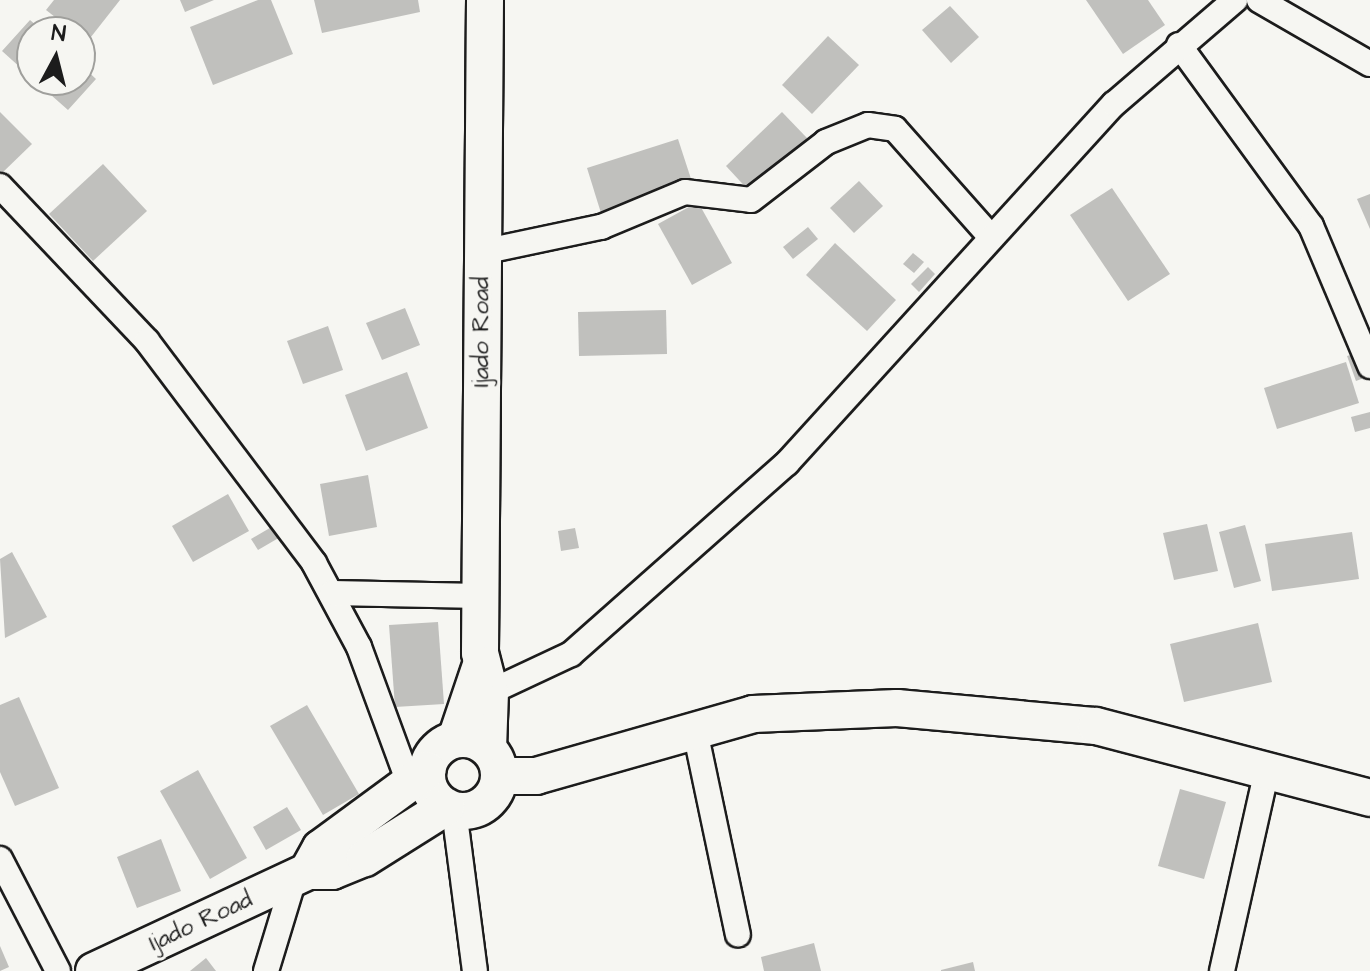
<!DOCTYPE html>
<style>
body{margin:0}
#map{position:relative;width:1370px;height:971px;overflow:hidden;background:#f6f6f2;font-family:"Architects Daughter",sans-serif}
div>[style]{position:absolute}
.building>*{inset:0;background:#c0c0bd}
.roads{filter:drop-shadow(2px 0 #1c1c1c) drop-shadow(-2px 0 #1c1c1c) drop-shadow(0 2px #1c1c1c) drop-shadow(0 -2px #1c1c1c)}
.street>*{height:24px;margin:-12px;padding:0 12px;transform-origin:12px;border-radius:12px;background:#f6f6f2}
.secondary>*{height:36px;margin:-18px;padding:0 18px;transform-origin:18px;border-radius:18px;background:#f6f6f2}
.secondary>.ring{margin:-18px;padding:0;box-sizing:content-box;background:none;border:36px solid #f6f6f2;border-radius:50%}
span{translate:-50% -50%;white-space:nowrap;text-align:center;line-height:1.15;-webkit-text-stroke:6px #f6f6f2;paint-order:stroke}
.street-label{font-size:24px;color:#1c1c1c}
.north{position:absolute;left:16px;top:16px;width:80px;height:80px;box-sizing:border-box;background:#f6f6f2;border:2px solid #9f9f9c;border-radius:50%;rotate:7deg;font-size:22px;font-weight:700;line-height:32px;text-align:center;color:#1c1c1c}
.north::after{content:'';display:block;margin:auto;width:28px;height:36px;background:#1c1c1c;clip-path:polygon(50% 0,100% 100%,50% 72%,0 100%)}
</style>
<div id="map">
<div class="building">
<i style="clip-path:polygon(54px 0,120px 0,87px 42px,46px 10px)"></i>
<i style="clip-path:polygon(180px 0,214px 0,185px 12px)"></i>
<i style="clip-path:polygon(258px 0,271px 0,293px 54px,213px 85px,190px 27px)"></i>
<i style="clip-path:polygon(314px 0,418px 0,420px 12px,322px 33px)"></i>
<i style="clip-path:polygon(1086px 0,1148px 0,1165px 25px,1123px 54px)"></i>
<i style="clip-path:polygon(950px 6px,979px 37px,951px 63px,922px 30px)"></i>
<i style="clip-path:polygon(30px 20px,44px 32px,32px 32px,32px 78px,2px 51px)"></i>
<i style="clip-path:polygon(828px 36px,859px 65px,812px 114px,782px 85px)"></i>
<i style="clip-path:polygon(80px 64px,96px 79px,68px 110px,34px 80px,80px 80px)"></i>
<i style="clip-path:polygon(0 112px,32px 144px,0 175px)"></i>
<i style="clip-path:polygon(782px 112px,807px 138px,751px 193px,726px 166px)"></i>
<i style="clip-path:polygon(678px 139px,693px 185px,601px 213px,587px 168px)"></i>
<i style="clip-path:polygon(103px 164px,147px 211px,93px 261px,49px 214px)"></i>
<i style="clip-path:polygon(859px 181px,883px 206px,854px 233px,830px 208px)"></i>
<i style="clip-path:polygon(1112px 188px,1170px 274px,1128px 301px,1070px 215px)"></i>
<i style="clip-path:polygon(1370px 194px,1370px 229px,1357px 199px)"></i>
<i style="clip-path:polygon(698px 202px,732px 263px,692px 285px,658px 224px)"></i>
<i style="clip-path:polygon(808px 227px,818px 239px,793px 259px,783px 247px)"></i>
<i style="clip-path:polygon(835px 243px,896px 300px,867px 331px,806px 275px)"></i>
<i style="clip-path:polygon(913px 253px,924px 262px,914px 273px,903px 264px)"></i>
<i style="clip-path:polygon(928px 267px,935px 274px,919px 292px,911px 284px)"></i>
<i style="clip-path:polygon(405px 308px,420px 345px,382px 360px,366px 323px)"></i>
<i style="clip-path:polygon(666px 310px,667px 354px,579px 356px,578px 312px)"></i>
<i style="clip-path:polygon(328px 326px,343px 370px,303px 384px,287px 341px)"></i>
<i style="clip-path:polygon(1360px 352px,1369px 376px,1356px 381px,1347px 356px)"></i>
<i style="clip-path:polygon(1346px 362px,1359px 403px,1277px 429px,1264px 388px)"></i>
<i style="clip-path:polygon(407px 372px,428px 428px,366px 451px,345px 395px)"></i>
<i style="clip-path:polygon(1370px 412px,1370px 428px,1355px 432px,1351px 417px)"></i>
<i style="clip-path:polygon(368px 475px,377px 527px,329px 536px,320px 484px)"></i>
<i style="clip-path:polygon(228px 494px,249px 531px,193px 562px,172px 526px)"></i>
<i style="clip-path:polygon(1207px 524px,1218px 571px,1174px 580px,1163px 533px)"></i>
<i style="clip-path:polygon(275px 525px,282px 536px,258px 550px,251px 539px)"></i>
<i style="clip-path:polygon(1245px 525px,1261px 581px,1234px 588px,1219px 532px)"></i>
<i style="clip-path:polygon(575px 528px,579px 548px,561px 551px,558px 531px)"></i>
<i style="clip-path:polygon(1352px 532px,1359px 579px,1272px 591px,1265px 544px)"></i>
<i style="clip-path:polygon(12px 552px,47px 617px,5px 638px,0 559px)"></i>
<i style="clip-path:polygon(438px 622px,444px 704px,395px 707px,389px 625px)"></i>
<i style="clip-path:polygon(1258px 623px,1272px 682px,1184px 702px,1170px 644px)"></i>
<i style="clip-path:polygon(19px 697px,59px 788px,15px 806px,0 772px,0 705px)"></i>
<i style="clip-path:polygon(307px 705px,359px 794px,323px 815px,270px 726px)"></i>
<i style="clip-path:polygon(198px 770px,247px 858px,210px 879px,160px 791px)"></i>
<i style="clip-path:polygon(1180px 789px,1226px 802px,1204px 879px,1158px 866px)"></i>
<i style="clip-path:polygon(287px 807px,301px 830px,266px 850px,253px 827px)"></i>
<i style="clip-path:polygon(161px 839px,181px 891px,137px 908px,117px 857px)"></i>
<i style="clip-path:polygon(814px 943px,821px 971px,764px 971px,761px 957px)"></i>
<i style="clip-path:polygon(0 946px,9px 967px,0 971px)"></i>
<i style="clip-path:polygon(206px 958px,216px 971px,190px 971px)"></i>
<i style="clip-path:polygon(973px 962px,975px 971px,941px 971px,941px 970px)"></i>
</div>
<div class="roads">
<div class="street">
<i style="left:1259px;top:0;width:128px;rotate:30deg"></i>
<i style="left:1179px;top:45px;width:224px;rotate:53.9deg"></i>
<i style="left:1311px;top:226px;width:152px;rotate:67.1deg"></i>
<i style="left:0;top:186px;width:214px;rotate:46.5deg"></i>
<i style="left:147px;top:341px;width:278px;rotate:53deg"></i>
<i style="left:314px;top:563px;width:95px;rotate:61.8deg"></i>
<i style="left:359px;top:647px;width:145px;rotate:69.8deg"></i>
<i style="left:482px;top:252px;width:122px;rotate:-11.9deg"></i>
<i style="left:601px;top:227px;width:91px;rotate:-22.6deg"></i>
<i style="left:685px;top:192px;width:66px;rotate:6.9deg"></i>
<i style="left:751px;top:200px;width:95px;rotate:-37.7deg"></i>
<i style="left:826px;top:142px;width:45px;rotate:-22deg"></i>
<i style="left:868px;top:125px;width:27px;rotate:8deg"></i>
<i style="left:895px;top:129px;width:143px;rotate:48.4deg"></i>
<i style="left:332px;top:593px;width:149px;rotate:1.2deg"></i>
<i style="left:490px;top:692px;width:89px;rotate:-25.1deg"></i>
<i style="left:571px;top:654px;width:288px;rotate:-41.5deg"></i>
<i style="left:787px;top:463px;width:486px;rotate:-47.7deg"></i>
<i style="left:1114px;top:104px;width:160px;rotate:-40.7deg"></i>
<i style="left:694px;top:726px;width:213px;rotate:78.1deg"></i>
<i style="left:454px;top:810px;width:162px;rotate:82.6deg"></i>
<i style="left:0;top:859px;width:126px;rotate:62.6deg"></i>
<i style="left:266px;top:971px;width:96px;rotate:-73.1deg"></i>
<i style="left:1222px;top:971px;width:207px;rotate:-77.4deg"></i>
</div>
<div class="secondary">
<i style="left:485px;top:0;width:653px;rotate:90.44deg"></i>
<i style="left:480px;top:653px;width:40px;rotate:75.6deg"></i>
<i style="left:490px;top:692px;width:56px;rotate:92deg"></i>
<i class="ring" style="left:427px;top:739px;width:36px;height:36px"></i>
<i style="left:456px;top:739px;width:78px;rotate:-71.3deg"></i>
<i style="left:500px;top:776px;width:36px"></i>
<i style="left:536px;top:776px;width:226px;rotate:-15.9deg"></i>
<i style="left:753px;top:714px;width:144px;rotate:-2.4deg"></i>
<i style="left:897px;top:708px;width:200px;rotate:5.2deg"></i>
<i style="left:1096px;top:726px;width:283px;rotate:14.7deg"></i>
<i style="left:308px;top:871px;width:26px;rotate:-61deg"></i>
<i style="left:321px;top:848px;width:132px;rotate:-36.3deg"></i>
<i style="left:94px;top:971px;width:236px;rotate:-25deg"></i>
<i style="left:308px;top:871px;width:24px"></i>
<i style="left:332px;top:871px;width:35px;rotate:-22deg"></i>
<i style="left:365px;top:858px;width:96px;rotate:-32.2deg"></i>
</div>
</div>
<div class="street-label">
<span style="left:482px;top:332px;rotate:-90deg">Ijado Road</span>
<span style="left:201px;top:922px;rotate:-25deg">Ijado Road</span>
</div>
<div class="north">N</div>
</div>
